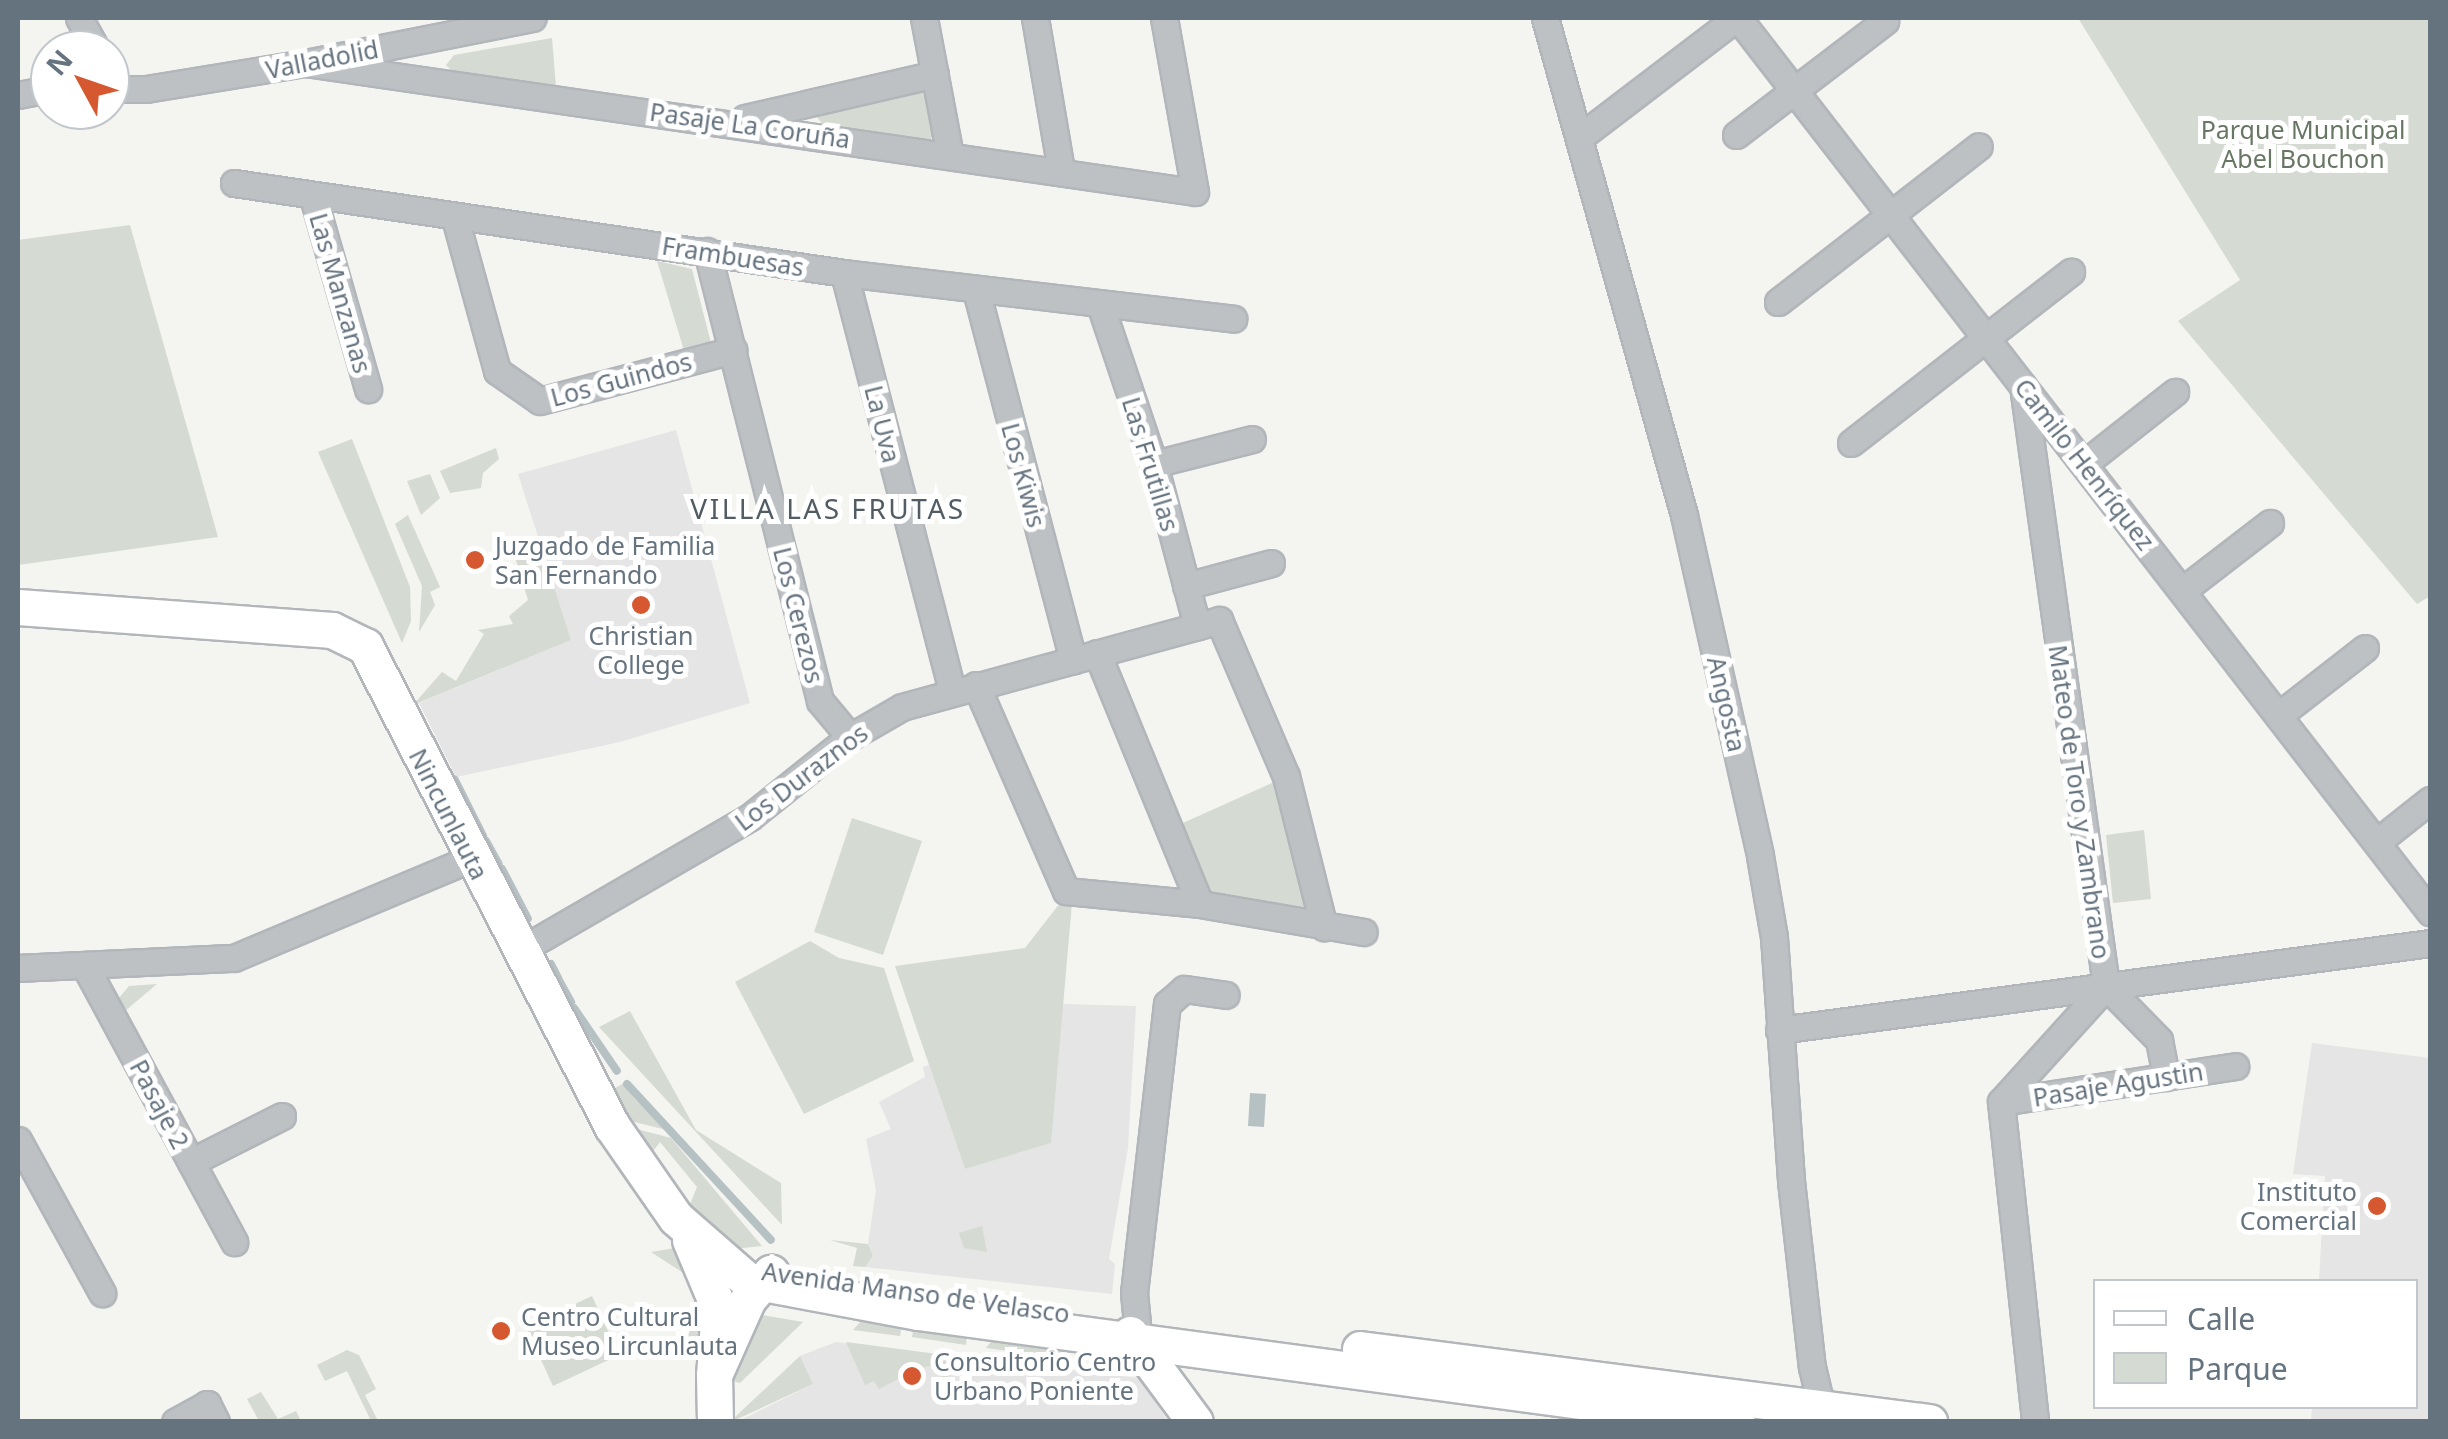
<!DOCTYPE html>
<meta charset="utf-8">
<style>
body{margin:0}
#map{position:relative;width:2448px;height:1439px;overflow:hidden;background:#f4f4f0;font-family:"Noto Sans",sans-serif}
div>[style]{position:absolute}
.built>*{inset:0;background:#e4e5e4}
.green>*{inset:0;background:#d5dad2}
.water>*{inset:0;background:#b6c1c4}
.stream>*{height:8px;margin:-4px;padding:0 4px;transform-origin:4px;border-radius:4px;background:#b6c1c4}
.roads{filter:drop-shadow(2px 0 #b2b6ba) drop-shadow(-2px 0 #b2b6ba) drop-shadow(0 2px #b2b6ba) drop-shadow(0 -2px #b2b6ba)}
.street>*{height:25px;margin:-12.5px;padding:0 12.5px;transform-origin:12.5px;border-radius:12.5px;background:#bdc1c4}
.secondary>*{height:35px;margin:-17.5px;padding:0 17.5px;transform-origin:17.5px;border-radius:17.5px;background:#fff}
.dots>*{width:28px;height:28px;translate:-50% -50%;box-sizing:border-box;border:5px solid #fff;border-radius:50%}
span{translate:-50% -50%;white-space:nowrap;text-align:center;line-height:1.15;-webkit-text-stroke:10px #fff;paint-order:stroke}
.street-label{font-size:25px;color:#65737f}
.park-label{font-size:25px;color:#677763}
.poi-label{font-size:25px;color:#65737f}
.left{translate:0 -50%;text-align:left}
.right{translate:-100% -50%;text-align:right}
.neighbourhood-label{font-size:28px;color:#525c65;letter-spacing:2.5px}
.frame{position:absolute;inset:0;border:20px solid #65737f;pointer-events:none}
.legend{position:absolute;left:2093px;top:1279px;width:325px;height:130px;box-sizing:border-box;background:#fff;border:2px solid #c1c7cc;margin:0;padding:12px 18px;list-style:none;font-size:30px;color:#65737f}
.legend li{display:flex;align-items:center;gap:20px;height:50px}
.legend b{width:50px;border:2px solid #c1c7cc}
.north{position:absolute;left:30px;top:30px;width:100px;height:100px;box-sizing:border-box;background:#fff;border:2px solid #c1c7cc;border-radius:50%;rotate:310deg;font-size:28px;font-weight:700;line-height:40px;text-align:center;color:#65737f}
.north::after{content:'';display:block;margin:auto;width:35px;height:45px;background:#d55830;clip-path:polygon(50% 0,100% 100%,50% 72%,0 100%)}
</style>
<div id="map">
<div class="built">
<i style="clip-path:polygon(676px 430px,750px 703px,620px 742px,456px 777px,419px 703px,571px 640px,518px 474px)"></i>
<i style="clip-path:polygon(1062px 1004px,1136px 1006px,1128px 1148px,1109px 1259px,1115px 1264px,1112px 1294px,865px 1267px,873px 1256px,868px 1244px,876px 1190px,866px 1139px,891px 1129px,879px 1102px,925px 1077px,923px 1067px,929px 1065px,965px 1169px,1050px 1143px)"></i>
<i style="clip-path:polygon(2312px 1043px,2430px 1058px,2430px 1421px,2311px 1421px,2312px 1407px,2416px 1406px,2416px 1282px,2319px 1281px,2325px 1176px,2293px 1174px)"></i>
<i style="clip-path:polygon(836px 1342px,1139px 1378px,1168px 1421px,737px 1422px,813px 1384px,800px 1356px)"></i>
</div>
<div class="green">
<i style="clip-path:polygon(2078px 18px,2430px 18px,2430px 596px,2417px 604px,2178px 321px,2240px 280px)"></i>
<i style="clip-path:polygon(552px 38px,556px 87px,455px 74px,446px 65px,454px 55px)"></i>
<i style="clip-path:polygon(918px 90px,926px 95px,934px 134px,929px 141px,823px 125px,817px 117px,818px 111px)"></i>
<i style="clip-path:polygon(130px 225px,218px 537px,18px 565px,18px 240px)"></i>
<i style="clip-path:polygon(657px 261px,692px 269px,712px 347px,685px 354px)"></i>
<i style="clip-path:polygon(352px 439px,410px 587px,411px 621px,402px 643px,318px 452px)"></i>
<i style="clip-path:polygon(496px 448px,499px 459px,483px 473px,481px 488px,450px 493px,440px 471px)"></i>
<i style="clip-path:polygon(430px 474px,440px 498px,421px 515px,407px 481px)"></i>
<i style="clip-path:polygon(408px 515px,440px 587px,430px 592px,435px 605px,419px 632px,422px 586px,395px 524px)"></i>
<i style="clip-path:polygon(538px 536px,571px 640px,413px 705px,442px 672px,456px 681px,484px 634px,478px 630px,513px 624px,509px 616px,528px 600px,512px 547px)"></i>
<i style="clip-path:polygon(1283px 778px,1311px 914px,1212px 900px,1174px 827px)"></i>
<i style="clip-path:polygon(852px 818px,922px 841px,883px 955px,814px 932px)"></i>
<i style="clip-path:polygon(2144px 830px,2151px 899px,2113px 903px,2106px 835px)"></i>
<i style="clip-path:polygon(1060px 903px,1072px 903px,1051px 1143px,965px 1169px,895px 966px,1025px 948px)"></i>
<i style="clip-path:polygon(810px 941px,839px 958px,884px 968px,914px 1061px,804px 1114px,735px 982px)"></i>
<i style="clip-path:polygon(157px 984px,125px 1011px,118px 999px,129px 986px)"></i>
<i style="clip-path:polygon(630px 1011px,696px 1130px,781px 1183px,782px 1225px,599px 1027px)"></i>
<i style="clip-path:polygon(624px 1083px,635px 1099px,671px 1131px,626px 1120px,610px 1091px)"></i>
<i style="clip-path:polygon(629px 1127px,671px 1138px,762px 1246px,733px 1249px,688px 1209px,697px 1187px,660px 1142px,648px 1158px)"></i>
<i style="clip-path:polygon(982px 1226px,987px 1252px,964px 1248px,959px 1233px)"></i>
<i style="clip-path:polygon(830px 1240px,868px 1244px,873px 1256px,865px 1267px,853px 1266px,857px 1248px)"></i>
<i style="clip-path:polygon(675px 1248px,706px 1307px,701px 1364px,685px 1343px,699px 1308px,688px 1276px,651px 1252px)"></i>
<i style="clip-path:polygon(592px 1296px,619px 1355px,553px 1386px,526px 1327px)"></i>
<i style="clip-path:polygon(756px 1314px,803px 1322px,740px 1383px,729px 1380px)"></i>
<i style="clip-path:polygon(862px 1320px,902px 1324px,900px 1336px,853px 1330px)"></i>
<i style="clip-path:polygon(914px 1326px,967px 1334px,966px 1345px,912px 1337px)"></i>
<i style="clip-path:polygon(993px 1339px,1071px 1347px,1061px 1358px,986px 1348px)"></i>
<i style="clip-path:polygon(846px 1342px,967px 1358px,965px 1368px,943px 1379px,936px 1365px,920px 1368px,879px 1389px,874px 1381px,865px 1385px)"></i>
<i style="clip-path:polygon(347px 1350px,359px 1355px,376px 1389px,365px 1395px,378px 1421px,371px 1421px,347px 1371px,325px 1381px,317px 1365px)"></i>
<i style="clip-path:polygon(800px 1356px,813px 1384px,733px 1421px,735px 1417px)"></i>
<i style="clip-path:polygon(261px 1392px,278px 1419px,296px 1411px,301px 1421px,259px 1421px,247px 1399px)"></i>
</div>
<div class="water">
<i style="clip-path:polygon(1250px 1093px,1266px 1094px,1264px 1127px,1248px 1126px)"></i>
</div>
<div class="stream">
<i style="left:455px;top:780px;width:63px;rotate:63.4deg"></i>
<i style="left:486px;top:841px;width:26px;rotate:61deg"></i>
<i style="left:502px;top:869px;width:56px;rotate:62.5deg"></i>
<i style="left:551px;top:964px;width:16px;rotate:63deg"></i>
<i style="left:560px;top:982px;width:23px;rotate:61deg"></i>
<i style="left:574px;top:1008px;width:76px;rotate:55.7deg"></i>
<i style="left:627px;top:1084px;width:212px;rotate:47.3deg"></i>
</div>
<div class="roads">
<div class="street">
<i style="left:79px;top:18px;width:37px;rotate:61deg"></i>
<i style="left:924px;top:18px;width:139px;rotate:79.3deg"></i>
<i style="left:1035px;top:18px;width:154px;rotate:80.3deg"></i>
<i style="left:1545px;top:18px;width:516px;rotate:74.37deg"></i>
<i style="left:1684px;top:515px;width:349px;rotate:77.4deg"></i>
<i style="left:1760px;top:856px;width:82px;rotate:80.2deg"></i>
<i style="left:1774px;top:937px;width:245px;rotate:86deg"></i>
<i style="left:1791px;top:1181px;width:187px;rotate:83.6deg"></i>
<i style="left:1812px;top:1367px;width:57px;rotate:76.7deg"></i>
<i style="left:1738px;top:18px;width:1131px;rotate:52.26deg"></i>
<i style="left:305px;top:63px;width:899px;rotate:8.25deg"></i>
<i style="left:1195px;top:192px;width:177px;rotate:-100.1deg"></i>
<i style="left:110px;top:89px;width:36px"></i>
<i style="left:146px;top:89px;width:161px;rotate:-9.3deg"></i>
<i style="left:305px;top:63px;width:232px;rotate:-11.2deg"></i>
<i style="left:18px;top:95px;width:33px;rotate:-11deg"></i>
<i style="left:745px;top:118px;width:195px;rotate:-13deg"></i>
<i style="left:1736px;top:135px;width:188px;rotate:-37.4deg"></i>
<i style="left:1580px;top:137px;width:196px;rotate:-37.3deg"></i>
<i style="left:234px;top:183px;width:617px;rotate:8.39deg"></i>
<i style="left:844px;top:273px;width:392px;rotate:6.7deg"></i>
<i style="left:313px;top:197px;width:200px;rotate:74deg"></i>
<i style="left:455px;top:218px;width:159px;rotate:74.6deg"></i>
<i style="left:497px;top:371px;width:52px;rotate:34.9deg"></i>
<i style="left:540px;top:401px;width:200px;rotate:-14.8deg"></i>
<i style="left:707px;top:251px;width:464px;rotate:75.9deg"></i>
<i style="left:820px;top:701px;width:47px;rotate:50.2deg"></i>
<i style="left:844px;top:273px;width:433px;rotate:75.5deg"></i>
<i style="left:976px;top:290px;width:383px;rotate:75.3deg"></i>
<i style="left:1778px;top:302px;width:254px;rotate:-37.8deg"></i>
<i style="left:1100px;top:304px;width:169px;rotate:71.4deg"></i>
<i style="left:1154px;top:464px;width:168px;rotate:75.1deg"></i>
<i style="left:2023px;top:386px;width:606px;rotate:82.12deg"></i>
<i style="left:2106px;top:986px;width:156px;rotate:132.2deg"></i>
<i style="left:2001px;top:1102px;width:322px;rotate:83.9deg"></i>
<i style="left:1851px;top:443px;width:279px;rotate:-37.9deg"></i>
<i style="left:2085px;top:463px;width:115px;rotate:-38.3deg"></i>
<i style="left:1154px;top:464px;width:101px;rotate:-14.3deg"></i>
<i style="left:1186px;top:586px;width:88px;rotate:-15.1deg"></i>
<i style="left:2183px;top:590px;width:110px;rotate:-37.6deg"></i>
<i style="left:1097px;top:653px;width:271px;rotate:67.7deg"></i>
<i style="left:976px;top:685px;width:225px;rotate:66.4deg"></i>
<i style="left:1066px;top:891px;width:135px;rotate:5.5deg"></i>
<i style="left:1200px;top:904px;width:166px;rotate:9.7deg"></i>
<i style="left:2279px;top:715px;width:109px;rotate:-37.9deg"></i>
<i style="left:2377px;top:842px;width:68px;rotate:-38.4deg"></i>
<i style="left:519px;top:951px;width:267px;rotate:-30.1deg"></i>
<i style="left:750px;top:817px;width:128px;rotate:-38.7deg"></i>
<i style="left:850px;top:737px;width:60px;rotate:-30deg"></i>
<i style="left:902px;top:707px;width:329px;rotate:-15.3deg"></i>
<i style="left:1219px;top:620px;width:170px;rotate:66.8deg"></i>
<i style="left:1286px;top:776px;width:156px;rotate:75.9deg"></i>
<i style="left:85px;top:966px;width:314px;rotate:61.6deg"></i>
<i style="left:18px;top:968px;width:216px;rotate:-2.7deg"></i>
<i style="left:234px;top:958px;width:258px;rotate:-22.8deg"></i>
<i style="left:2106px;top:986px;width:76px;rotate:45.5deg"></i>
<i style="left:2159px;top:1040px;width:38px;rotate:79deg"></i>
<i style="left:1779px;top:1030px;width:657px;rotate:-7.61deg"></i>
<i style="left:2001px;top:1102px;width:237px;rotate:-8.7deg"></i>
<i style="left:18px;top:1140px;width:175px;rotate:61.2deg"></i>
<i style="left:191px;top:1162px;width:102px;rotate:-26.8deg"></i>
<i style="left:1139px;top:1344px;width:51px;rotate:-95.6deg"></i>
<i style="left:1134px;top:1293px;width:291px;rotate:-83.5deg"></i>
<i style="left:1167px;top:1004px;width:23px;rotate:-41deg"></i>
<i style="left:1184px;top:989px;width:42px;rotate:8.1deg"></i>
<i style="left:175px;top:1422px;width:37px;rotate:-29deg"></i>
<i style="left:207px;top:1404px;width:20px;rotate:63deg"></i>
</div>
<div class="secondary">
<i style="left:18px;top:607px;width:315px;rotate:4.2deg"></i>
<i style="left:332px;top:630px;width:37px;rotate:26deg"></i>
<i style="left:365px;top:646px;width:540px;rotate:62.77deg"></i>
<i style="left:612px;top:1126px;width:112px;rotate:55.2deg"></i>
<i style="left:676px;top:1218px;width:94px;rotate:41.1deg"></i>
<i style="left:747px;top:1280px;width:174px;rotate:10.6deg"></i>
<i style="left:918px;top:1312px;width:826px;rotate:7.65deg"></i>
<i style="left:690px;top:1240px;width:75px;rotate:67.2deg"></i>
<i style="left:719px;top:1309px;width:66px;rotate:94.3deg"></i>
<i style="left:1130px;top:1334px;width:109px;rotate:53.5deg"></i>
<i style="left:1360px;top:1349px;width:574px;rotate:7.31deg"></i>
<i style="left:715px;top:1422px;width:47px;rotate:-91.2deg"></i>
<i style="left:714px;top:1375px;width:83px;rotate:-65.9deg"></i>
<i style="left:748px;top:1299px;width:35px;rotate:-49deg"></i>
</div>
</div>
<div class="dots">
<i style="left:475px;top:560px;background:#d55830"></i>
<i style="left:641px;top:605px;background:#d55830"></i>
<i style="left:2377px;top:1206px;background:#d55830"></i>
<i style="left:501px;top:1331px;background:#d55830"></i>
<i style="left:912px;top:1376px;background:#d55830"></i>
</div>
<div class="street-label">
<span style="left:322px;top:59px;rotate:-11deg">Valladolid</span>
<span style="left:750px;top:125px;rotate:8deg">Pasaje La Coruña</span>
<span style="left:733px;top:256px;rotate:9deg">Frambuesas</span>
<span style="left:341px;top:293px;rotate:74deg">Las Manzanas</span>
<span style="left:621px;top:379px;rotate:-15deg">Los Guindos</span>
<span style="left:883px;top:424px;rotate:76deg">La Uva</span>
<span style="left:1151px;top:464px;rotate:73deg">Las Frutillas</span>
<span style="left:2085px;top:464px;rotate:52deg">Camilo Henríquez</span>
<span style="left:1024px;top:475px;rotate:75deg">Los Kiwis</span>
<span style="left:799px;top:615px;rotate:76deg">Los Cerezos</span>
<span style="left:1727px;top:704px;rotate:77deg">Angosta</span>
<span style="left:801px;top:777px;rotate:-37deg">Los Duraznos</span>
<span style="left:2080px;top:802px;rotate:82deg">Mateo de Toro y Zambrano</span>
<span style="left:449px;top:814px;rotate:63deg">Nincunlauta</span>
<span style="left:2118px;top:1084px;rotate:-9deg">Pasaje Agustin</span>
<span style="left:160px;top:1104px;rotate:62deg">Pasaje 2</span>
<span style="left:916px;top:1292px;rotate:8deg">Avenida Manso de Velasco</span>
</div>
<div class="park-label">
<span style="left:2303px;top:144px">Parque Municipal<br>Abel Bouchon</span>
</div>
<div class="poi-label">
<span class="left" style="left:495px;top:560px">Juzgado de Familia<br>San Fernando</span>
<span style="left:641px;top:650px">Christian<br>College</span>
<span class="right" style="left:2357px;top:1206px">Instituto<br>Comercial</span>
<span class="left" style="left:521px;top:1331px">Centro Cultural<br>Museo Lircunlauta</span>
<span class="left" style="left:934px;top:1376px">Consultorio Centro<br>Urbano Poniente</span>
</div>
<div class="neighbourhood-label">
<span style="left:828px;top:508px">VILLA LAS FRUTAS</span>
</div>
<div class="frame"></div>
<ul class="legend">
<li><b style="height:12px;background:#fff"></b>Calle</li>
<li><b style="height:28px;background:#d5dad2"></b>Parque</li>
</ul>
<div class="north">N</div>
</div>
